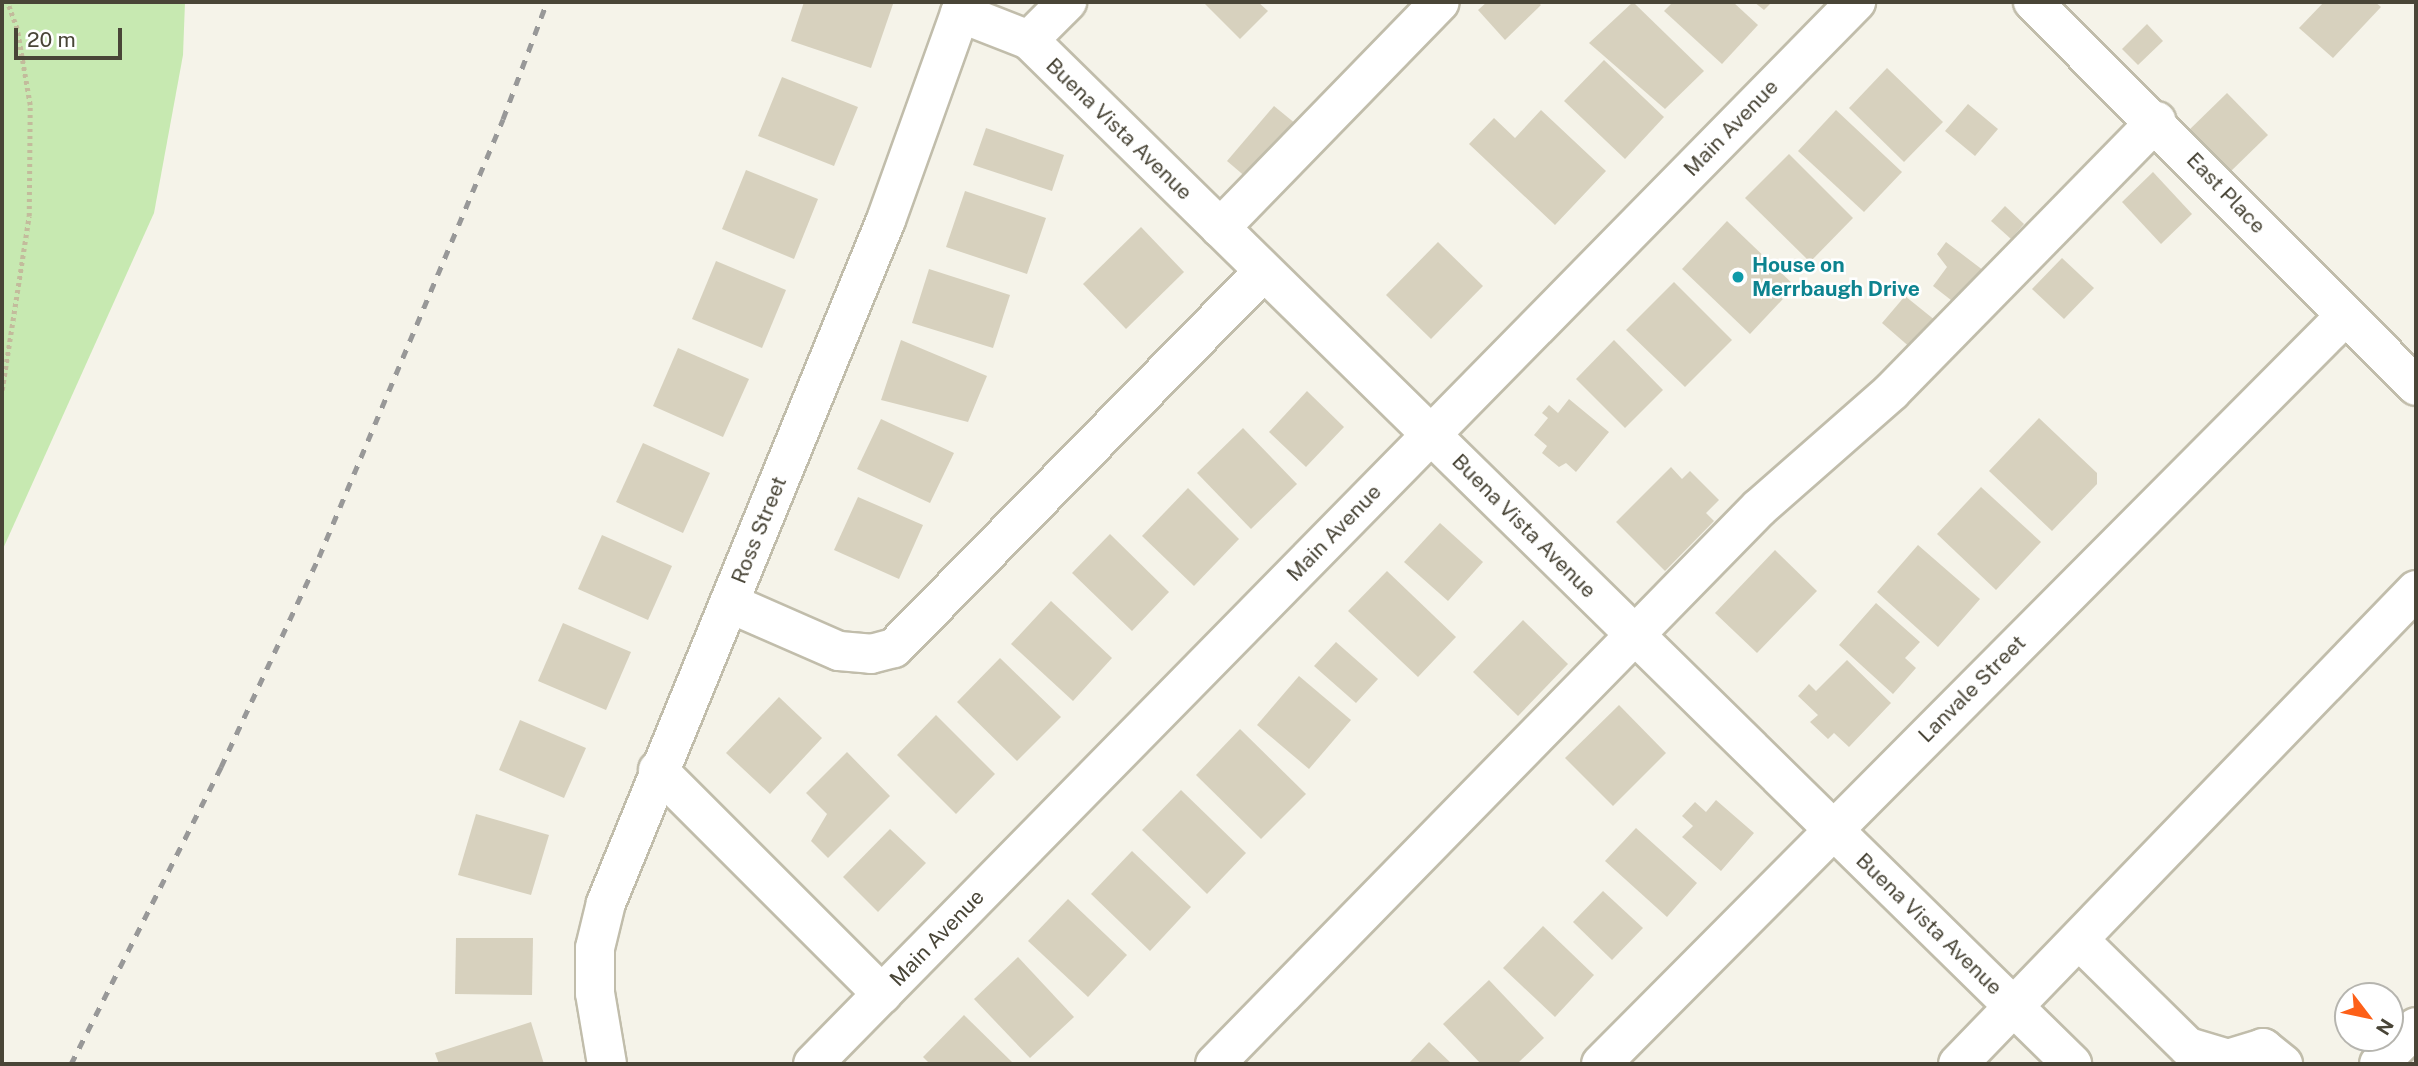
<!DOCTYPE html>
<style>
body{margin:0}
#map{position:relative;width:2418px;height:1066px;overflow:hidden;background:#f5f3e9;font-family:"Public Sans",sans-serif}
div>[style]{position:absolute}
.green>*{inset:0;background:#c7e9b1}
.building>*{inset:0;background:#d7d1be}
.path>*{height:4.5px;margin-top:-2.25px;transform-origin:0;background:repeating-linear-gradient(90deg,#c3bb9c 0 3.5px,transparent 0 7px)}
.roads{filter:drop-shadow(2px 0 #c1bdab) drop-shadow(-2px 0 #c1bdab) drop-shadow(0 2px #c1bdab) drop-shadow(0 -2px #c1bdab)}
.minor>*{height:38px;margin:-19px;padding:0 19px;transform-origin:19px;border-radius:19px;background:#fff}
.rail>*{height:5px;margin-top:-2.5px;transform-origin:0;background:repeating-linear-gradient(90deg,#989898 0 9px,transparent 0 18px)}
.dots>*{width:19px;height:19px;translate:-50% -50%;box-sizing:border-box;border:4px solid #fff;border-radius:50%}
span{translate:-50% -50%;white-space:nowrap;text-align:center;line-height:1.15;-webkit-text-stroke:5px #fff;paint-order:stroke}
.street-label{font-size:21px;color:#494537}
.culture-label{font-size:21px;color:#0d838f;font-weight:700}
.left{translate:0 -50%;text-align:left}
.frame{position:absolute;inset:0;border:4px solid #494537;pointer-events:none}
.north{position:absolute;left:2334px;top:982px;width:70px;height:70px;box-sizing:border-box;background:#fff;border:2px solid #b6b5af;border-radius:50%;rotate:122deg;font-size:19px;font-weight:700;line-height:28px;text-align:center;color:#494537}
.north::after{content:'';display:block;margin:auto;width:24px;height:32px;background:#fd6018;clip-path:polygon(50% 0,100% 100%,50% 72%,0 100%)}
.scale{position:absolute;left:14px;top:28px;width:108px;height:32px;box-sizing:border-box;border:4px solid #494537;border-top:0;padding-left:9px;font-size:21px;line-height:24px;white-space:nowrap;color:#494537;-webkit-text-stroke:5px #fff;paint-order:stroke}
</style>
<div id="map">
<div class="green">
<i style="clip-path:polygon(2px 2px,185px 2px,183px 55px,154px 213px,2px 551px)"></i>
</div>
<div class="building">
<i style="clip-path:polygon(804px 2px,893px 4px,871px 68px,791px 41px)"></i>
<i style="clip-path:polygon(1203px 2px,1258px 2px,1268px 11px,1240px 39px)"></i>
<i style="clip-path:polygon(1487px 2px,1537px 2px,1541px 5px,1505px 40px,1478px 10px)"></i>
<i style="clip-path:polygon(1633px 2px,1704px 71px,1665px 109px,1589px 43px)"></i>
<i style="clip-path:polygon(1673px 2px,1733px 2px,1758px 25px,1722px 64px,1664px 11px)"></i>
<i style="clip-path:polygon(1754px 2px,1772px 2px,1764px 10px)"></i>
<i style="clip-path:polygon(2324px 2px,2375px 2px,2381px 7px,2333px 58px,2299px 28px)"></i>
<i style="clip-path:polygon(2147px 24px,2163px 41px,2138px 65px,2122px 49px)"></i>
<i style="clip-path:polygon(1604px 60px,1664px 117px,1625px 159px,1564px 101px)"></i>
<i style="clip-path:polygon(1887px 68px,1943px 122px,1904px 162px,1849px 108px)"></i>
<i style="clip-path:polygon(782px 77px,858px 107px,834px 166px,758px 136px)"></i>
<i style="clip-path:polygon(2227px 93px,2268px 135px,2227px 175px,2186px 133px)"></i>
<i style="clip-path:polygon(1968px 104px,1998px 129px,1975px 156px,1945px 131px)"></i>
<i style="clip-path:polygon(1274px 106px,1302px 129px,1254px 184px,1227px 161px)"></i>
<i style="clip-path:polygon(1541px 110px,1606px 171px,1555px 225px,1469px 144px,1494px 118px,1515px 138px)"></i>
<i style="clip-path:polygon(1836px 110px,1902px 172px,1864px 212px,1798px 151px)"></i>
<i style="clip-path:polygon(986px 128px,1064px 155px,1052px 191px,973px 165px)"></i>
<i style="clip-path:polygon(1789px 154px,1853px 218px,1810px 262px,1745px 198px)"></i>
<i style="clip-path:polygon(746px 170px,818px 199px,794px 259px,722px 229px)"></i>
<i style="clip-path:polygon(2153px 172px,2192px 214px,2161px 244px,2122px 202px)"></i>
<i style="clip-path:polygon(965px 191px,1046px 218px,1027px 274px,946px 247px)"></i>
<i style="clip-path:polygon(2005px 206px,2024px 224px,2011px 239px,1991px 221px)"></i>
<i style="clip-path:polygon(1727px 221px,1795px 286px,1750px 334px,1682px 269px)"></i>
<i style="clip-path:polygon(1141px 227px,1184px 272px,1126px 329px,1083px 284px)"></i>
<i style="clip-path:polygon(1438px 242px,1483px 286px,1431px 339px,1386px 295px)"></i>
<i style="clip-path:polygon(1946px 242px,1992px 277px,1965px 311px,1933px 286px,1947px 267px,1937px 254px)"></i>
<i style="clip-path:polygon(2062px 258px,2094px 288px,2064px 319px,2032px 289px)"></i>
<i style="clip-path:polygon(716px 261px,786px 290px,762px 348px,692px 319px)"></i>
<i style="clip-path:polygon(929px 269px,1010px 295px,993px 348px,912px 323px)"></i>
<i style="clip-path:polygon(1674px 282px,1732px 340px,1685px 387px,1626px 330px)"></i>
<i style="clip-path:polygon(1905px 296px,1936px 321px,1912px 349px,1882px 323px)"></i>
<i style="clip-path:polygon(901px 340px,987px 376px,968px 422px,881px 400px)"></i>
<i style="clip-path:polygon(1614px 340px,1663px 390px,1625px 428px,1576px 379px)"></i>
<i style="clip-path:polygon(678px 348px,749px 379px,723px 437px,653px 406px)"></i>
<i style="clip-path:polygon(1307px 391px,1344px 427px,1306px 467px,1269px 432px)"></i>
<i style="clip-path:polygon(1569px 399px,1609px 432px,1576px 472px,1566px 463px,1559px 467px,1542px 453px,1547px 446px,1534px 435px,1548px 418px,1542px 413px,1549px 405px,1558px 413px)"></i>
<i style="clip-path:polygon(2039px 418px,2097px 473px,2097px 484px,2052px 531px,1989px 471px)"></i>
<i style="clip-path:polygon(881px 419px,954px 453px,930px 503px,857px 469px)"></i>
<i style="clip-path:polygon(1243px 428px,1297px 484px,1251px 529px,1197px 473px)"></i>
<i style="clip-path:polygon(643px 443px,710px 473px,683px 533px,616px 502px)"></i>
<i style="clip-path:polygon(1671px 467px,1682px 479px,1690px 471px,1719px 500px,1706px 513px,1714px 521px,1665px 571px,1616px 522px)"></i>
<i style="clip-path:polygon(1981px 487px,2041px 542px,1996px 590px,1937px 534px)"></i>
<i style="clip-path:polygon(1188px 488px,1239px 539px,1194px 586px,1142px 536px)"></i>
<i style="clip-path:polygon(858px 497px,923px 525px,899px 579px,834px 550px)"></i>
<i style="clip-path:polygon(1440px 523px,1483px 562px,1448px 601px,1404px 562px)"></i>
<i style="clip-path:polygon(1110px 534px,1169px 592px,1132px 631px,1072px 573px)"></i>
<i style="clip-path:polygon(602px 535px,672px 566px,648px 620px,578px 589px)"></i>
<i style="clip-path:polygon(1918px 545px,1980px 599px,1938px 647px,1877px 592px)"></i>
<i style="clip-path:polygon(1775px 550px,1817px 591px,1757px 653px,1715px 613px)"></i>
<i style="clip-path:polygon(1387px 571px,1456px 637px,1418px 677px,1348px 611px)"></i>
<i style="clip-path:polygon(1051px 601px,1112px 658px,1073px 701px,1011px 644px)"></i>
<i style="clip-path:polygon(1876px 603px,1920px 642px,1905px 658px,1916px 668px,1893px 694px,1839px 645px)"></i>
<i style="clip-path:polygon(1523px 620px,1568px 664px,1518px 716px,1473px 672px)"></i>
<i style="clip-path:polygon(563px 623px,631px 652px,606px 710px,538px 681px)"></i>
<i style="clip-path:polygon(1336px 642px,1378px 679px,1356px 703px,1314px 666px)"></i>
<i style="clip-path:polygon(1000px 658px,1061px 717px,1017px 761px,957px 702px)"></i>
<i style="clip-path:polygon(1847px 660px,1891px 703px,1849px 747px,1834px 733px,1828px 739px,1810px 722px,1818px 715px,1798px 696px,1809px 684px,1816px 691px)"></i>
<i style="clip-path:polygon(1299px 676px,1351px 720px,1309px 769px,1257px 725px)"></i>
<i style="clip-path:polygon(779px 697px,822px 738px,770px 794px,726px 753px)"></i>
<i style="clip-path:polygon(1619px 705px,1666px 753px,1613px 806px,1565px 758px)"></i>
<i style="clip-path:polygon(936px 715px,995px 774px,956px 814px,897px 755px)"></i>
<i style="clip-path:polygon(520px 720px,586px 748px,564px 798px,499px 770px)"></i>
<i style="clip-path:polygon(1240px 729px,1306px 794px,1261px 839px,1196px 775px)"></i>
<i style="clip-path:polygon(847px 752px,890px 796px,828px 858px,811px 841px,827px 814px,806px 793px)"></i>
<i style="clip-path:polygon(1181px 790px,1246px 853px,1207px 894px,1142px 830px)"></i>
<i style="clip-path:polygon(1716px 800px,1754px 833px,1721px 871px,1682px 837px,1693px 826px,1682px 816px,1695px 802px,1706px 812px)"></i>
<i style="clip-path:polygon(476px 814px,549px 835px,531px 895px,458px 875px)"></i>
<i style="clip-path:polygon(1636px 828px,1697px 883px,1667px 917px,1605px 861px)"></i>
<i style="clip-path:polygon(890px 829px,926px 863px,878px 912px,843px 877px)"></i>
<i style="clip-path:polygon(1132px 851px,1191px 907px,1150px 951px,1091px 894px)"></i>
<i style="clip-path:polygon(1603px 891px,1643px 928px,1612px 960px,1573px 922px)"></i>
<i style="clip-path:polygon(1068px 899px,1127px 955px,1088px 997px,1028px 941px)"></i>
<i style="clip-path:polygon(1543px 926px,1594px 975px,1555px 1017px,1503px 968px)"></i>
<i style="clip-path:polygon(456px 938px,533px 938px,532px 995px,455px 994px)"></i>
<i style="clip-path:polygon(1018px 957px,1074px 1017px,1030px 1058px,974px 999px)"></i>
<i style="clip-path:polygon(1489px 980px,1544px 1038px,1517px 1064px,1481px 1064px,1443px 1024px)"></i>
<i style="clip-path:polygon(964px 1015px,1014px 1064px,930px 1064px,923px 1057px)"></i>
<i style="clip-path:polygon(531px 1022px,544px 1064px,439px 1064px,435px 1053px)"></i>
<i style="clip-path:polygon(1429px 1042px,1452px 1064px,1408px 1064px)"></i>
</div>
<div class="path">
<i style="left:2px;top:390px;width:176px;rotate:-81.2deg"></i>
<i style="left:29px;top:216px;width:111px;rotate:-89.5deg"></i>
<i style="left:30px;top:105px;width:77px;rotate:-99.7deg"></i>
<i style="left:17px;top:29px;width:29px;rotate:-110deg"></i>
</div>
<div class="roads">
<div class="minor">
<i style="left:2033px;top:2px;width:542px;rotate:45.07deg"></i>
<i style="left:960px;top:13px;width:74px;rotate:21.4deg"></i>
<i style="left:1029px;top:40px;width:1462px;rotate:44.47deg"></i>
<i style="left:1029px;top:40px;width:54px;rotate:-45deg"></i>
<i style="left:1220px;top:228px;width:315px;rotate:-45.8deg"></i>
<i style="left:729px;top:603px;width:120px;rotate:23.6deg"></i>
<i style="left:839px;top:651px;width:32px;rotate:5deg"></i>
<i style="left:871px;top:654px;width:24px;rotate:-15deg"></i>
<i style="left:894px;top:648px;width:528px;rotate:-45.54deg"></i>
<i style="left:658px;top:770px;width:317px;rotate:45deg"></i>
<i style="left:2079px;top:940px;width:153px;rotate:44.5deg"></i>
<i style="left:2188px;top:1047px;width:42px;rotate:16.7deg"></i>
<i style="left:2228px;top:1059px;width:37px;rotate:-17deg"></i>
<i style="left:2263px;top:1048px;width:26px;rotate:39deg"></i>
<i style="left:607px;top:1064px;width:72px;rotate:-99.6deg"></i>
<i style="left:595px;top:993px;width:45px;rotate:-90deg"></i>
<i style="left:595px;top:948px;width:46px;rotate:-76.3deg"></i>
<i style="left:606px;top:903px;width:738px;rotate:-67.71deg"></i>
<i style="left:886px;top:220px;width:232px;rotate:-70.3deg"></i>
<i style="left:813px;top:1064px;width:1489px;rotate:-45.52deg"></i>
<i style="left:1215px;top:1064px;width:778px;rotate:-45.63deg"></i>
<i style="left:1759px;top:508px;width:177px;rotate:-41.3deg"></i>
<i style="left:1892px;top:391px;width:378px;rotate:-45.6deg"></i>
<i style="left:1601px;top:1064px;width:1055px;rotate:-45.15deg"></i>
<i style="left:1958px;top:1064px;width:659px;rotate:-45.98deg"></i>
<i style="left:2379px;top:1064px;width:52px;rotate:-45deg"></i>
</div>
</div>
<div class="rail">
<i style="left:71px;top:1064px;width:333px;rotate:-63.2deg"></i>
<i style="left:221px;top:767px;width:232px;rotate:-65deg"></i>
<i style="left:319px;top:557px;width:475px;rotate:-67.2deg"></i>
<i style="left:503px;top:119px;width:125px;rotate:-69.4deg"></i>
</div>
<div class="dots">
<i style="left:1738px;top:277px;background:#0f9aa8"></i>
</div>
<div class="street-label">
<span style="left:1731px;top:128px;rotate:-46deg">Main Avenue</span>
<span style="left:1119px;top:129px;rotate:44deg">Buena Vista Avenue</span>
<span style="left:2226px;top:193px;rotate:46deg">East Place</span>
<span style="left:1524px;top:526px;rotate:45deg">Buena Vista Avenue</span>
<span style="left:759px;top:530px;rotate:-68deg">Ross Street</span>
<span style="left:1334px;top:533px;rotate:-46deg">Main Avenue</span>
<span style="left:1972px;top:689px;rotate:-45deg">Lanvale Street</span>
<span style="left:1929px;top:924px;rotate:44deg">Buena Vista Avenue</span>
<span style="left:937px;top:938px;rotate:-46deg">Main Avenue</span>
</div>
<div class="culture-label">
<span class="left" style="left:1752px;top:277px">House on<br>Merrbaugh Drive</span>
</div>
<div class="frame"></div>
<div class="north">N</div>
<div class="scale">20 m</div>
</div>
